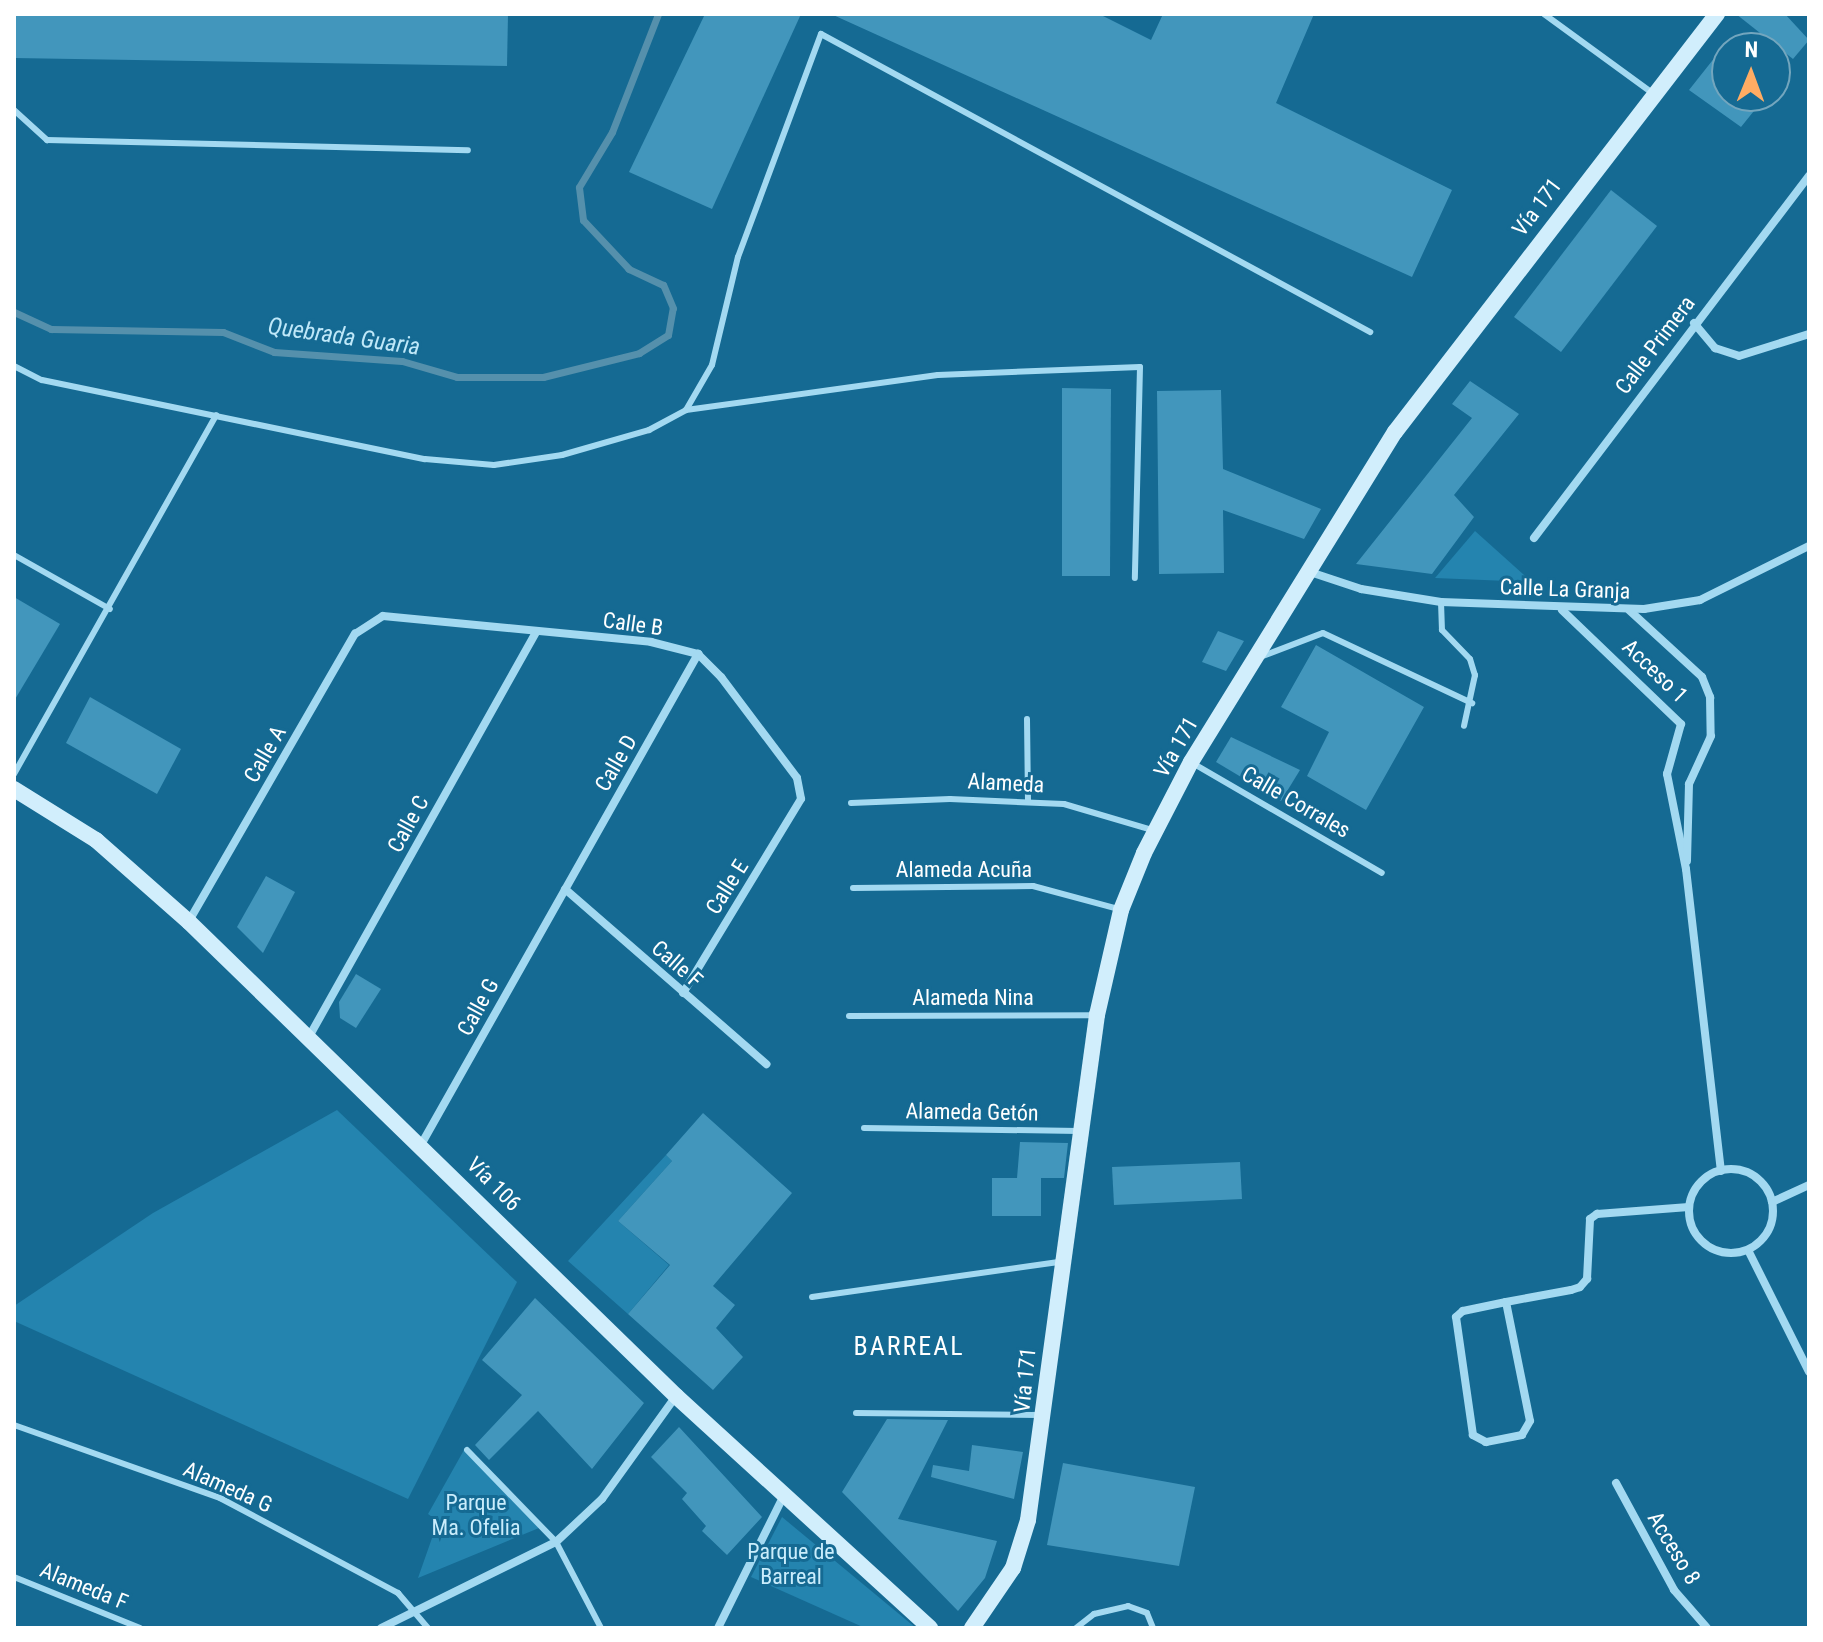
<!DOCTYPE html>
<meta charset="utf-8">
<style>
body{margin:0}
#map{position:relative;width:1823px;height:1642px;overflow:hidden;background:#156a93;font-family:"Roboto Condensed",sans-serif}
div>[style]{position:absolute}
.green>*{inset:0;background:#2484af}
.stream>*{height:7px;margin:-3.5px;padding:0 3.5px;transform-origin:3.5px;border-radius:3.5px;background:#5590ac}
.building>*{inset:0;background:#4296bc}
.service>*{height:6px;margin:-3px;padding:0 3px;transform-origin:3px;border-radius:3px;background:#a3d9f1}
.minor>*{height:8px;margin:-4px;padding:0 4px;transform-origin:4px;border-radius:4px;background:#a3d9f1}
.minor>.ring{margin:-4px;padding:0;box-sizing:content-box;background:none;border:8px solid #a3d9f1;border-radius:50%}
.secondary>*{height:16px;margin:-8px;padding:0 8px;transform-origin:8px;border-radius:8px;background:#d1eefc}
span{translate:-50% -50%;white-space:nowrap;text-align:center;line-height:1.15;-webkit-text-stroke:6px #156a93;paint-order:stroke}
.street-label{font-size:22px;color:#fff}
.park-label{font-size:22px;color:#caedfc}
.water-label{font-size:24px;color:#bfe8f9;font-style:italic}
.quarter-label{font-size:26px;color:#fff;letter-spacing:2px}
.frame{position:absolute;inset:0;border:16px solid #fff;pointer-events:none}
.north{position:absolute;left:1711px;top:32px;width:80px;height:80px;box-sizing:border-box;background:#156a93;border:2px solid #73a6be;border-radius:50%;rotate:1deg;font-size:22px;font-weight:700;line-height:32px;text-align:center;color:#fff}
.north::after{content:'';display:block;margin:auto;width:28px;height:36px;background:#ffac63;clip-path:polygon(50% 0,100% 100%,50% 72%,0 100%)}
</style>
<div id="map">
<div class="green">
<i style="clip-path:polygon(1475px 531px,1532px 582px,1435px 578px)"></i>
<i style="clip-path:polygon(337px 1110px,517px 1282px,408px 1499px,14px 1321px,14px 1306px,153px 1213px)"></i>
<i style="clip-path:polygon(666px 1155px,672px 1161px,618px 1221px,669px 1265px,628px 1314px,568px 1261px)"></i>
<i style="clip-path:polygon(464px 1450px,539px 1528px,418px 1578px,438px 1521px,428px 1514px)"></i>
<i style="clip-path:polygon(782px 1517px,916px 1628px,865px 1628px,751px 1577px)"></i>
</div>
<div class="stream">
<i style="left:14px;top:312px;width:41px;rotate:24.7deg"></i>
<i style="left:51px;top:329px;width:172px;rotate:1deg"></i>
<i style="left:223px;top:332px;width:55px;rotate:21.4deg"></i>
<i style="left:274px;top:352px;width:128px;rotate:4deg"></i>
<i style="left:402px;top:361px;width:57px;rotate:16.2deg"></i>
<i style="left:457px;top:377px;width:86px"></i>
<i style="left:543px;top:377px;width:99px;rotate:-14deg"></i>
<i style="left:639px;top:353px;width:34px;rotate:-32deg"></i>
<i style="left:668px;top:335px;width:27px;rotate:-80deg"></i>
<i style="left:673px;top:308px;width:25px;rotate:-113deg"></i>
<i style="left:663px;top:285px;width:38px;rotate:-155deg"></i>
<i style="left:629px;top:269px;width:67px;rotate:-133.2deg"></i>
<i style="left:583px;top:220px;width:33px;rotate:-97deg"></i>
<i style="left:579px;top:187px;width:64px;rotate:-59deg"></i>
<i style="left:612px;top:132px;width:127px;rotate:-68.7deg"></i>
</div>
<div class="building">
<i style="clip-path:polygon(14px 14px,508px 14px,507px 66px,14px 58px)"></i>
<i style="clip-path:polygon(705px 14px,801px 14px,712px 209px,629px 172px)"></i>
<i style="clip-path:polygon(831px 14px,1099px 14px,1151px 40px,1163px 14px,1314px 14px,1276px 103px,1452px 190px,1412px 277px)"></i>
<i style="clip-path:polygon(1736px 14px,1785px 14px,1809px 40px,1793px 59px)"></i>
<i style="clip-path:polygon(1727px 42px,1727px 96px,1766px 96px,1741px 127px,1689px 90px)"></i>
<i style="clip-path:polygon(1611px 190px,1657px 226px,1561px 352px,1514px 317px)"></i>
<i style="clip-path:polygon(1470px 381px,1519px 414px,1454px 495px,1474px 517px,1432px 574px,1356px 564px,1472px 418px,1452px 404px)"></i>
<i style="clip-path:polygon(1062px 388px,1111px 389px,1110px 576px,1062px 576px)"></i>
<i style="clip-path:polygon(1221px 390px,1223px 469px,1321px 509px,1304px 539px,1223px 510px,1224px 573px,1159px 574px,1157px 391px)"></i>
<i style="clip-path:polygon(14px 597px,60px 624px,14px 701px)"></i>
<i style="clip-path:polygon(1218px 631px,1244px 641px,1226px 671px,1202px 662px)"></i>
<i style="clip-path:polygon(1316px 645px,1424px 707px,1366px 810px,1307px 776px,1329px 732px,1281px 707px)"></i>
<i style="clip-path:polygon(90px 697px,181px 749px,157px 794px,66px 743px)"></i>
<i style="clip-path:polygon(1231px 737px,1300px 770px,1281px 801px,1216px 762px)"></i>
<i style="clip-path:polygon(266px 876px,295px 892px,263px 953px,237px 927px)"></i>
<i style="clip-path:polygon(356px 974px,381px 989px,356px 1028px,340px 1018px,339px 1002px)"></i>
<i style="clip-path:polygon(703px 1113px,792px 1193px,713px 1286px,735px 1305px,716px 1328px,743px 1357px,713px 1390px,628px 1314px,670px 1265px,618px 1221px,672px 1161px,666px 1155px)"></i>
<i style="clip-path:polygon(1020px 1142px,1068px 1143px,1064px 1178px,1041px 1178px,1041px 1216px,992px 1216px,992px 1178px,1017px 1178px)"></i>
<i style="clip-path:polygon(1240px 1162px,1242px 1199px,1114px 1205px,1112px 1167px)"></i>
<i style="clip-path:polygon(535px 1298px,644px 1403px,592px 1469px,538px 1411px,489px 1460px,475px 1445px,522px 1395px,482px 1360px)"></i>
<i style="clip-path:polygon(887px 1419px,948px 1420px,898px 1519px,997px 1541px,985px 1578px,958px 1611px,842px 1492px)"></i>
<i style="clip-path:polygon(679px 1427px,762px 1517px,727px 1555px,702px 1531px,706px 1526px,682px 1499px,687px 1493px,651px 1457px)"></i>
<i style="clip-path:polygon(972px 1445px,1023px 1452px,1014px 1499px,931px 1477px,933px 1465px,969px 1471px)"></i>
<i style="clip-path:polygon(1063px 1463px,1195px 1487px,1179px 1566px,1047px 1545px)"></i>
</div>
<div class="service">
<i style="left:1544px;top:14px;width:132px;rotate:36.1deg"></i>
<i style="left:14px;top:110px;width:45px;rotate:42.3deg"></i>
<i style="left:47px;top:140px;width:421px;rotate:1.4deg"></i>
<i style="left:14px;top:366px;width:31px;rotate:27deg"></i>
<i style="left:42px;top:380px;width:391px;rotate:11.7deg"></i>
<i style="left:425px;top:459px;width:69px;rotate:5deg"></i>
<i style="left:494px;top:465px;width:69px;rotate:-8.4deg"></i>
<i style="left:562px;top:455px;width:91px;rotate:-16deg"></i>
<i style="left:649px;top:430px;width:42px;rotate:-28.4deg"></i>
<i style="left:686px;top:410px;width:52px;rotate:-60deg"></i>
<i style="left:712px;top:365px;width:111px;rotate:-76.5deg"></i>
<i style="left:738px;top:257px;width:238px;rotate:-69.6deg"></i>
<i style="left:821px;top:34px;width:625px;rotate:28.49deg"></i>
<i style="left:686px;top:410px;width:254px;rotate:-7.9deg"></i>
<i style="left:938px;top:375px;width:202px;rotate:-2.3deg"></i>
<i style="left:1140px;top:367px;width:211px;rotate:91.4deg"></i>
<i style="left:14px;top:555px;width:110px;rotate:29.4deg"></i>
<i style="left:1441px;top:602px;width:28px;rotate:88deg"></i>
<i style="left:1442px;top:630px;width:40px;rotate:46deg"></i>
<i style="left:1470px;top:659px;width:17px;rotate:73deg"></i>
<i style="left:1475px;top:675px;width:52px;rotate:102.2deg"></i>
<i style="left:1260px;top:657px;width:67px;rotate:-20.9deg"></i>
<i style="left:1323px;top:633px;width:165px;rotate:25.2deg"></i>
<i style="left:1027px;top:719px;width:83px;rotate:89.3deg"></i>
<i style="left:1194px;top:764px;width:217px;rotate:30.1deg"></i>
<i style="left:14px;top:774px;width:412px;rotate:-60.6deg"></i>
<i style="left:851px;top:803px;width:99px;rotate:-2.3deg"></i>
<i style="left:950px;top:799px;width:114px;rotate:2.5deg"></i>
<i style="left:1064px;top:804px;width:95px;rotate:16.5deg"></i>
<i style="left:853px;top:888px;width:180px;rotate:-0.6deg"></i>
<i style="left:1033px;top:886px;width:88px;rotate:15.1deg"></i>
<i style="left:849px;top:1016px;width:244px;rotate:-0.2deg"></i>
<i style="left:864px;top:1128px;width:215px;rotate:0.8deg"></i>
<i style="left:812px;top:1297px;width:249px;rotate:-8.1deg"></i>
<i style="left:856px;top:1413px;width:184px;rotate:0.6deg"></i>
<i style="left:14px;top:1425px;width:219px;rotate:19.5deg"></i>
<i style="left:220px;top:1498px;width:202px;rotate:28.1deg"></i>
<i style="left:398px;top:1593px;width:46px;rotate:49.4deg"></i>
<i style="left:467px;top:1450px;width:128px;rotate:45.9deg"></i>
<i style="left:556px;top:1542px;width:97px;rotate:62.4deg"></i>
<i style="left:14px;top:1577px;width:136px;rotate:22deg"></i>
<i style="left:1076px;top:1628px;width:23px;rotate:-38deg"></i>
<i style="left:1094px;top:1614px;width:35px;rotate:-13deg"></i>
<i style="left:1128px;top:1606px;width:20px;rotate:20deg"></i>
<i style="left:1147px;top:1613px;width:16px;rotate:68deg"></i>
</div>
<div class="minor">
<i style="left:1694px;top:323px;width:33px;rotate:50deg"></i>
<i style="left:1715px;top:348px;width:25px;rotate:18deg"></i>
<i style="left:1739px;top:356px;width:73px;rotate:-17.4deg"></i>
<i style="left:1534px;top:538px;width:455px;rotate:-52.8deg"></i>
<i style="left:1310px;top:572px;width:54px;rotate:18.4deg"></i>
<i style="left:1361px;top:589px;width:81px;rotate:9.2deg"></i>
<i style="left:1441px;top:602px;width:203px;rotate:2deg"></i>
<i style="left:1644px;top:609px;width:57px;rotate:-9.1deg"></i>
<i style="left:1700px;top:600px;width:122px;rotate:-26.4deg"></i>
<i style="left:1562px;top:610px;width:165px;rotate:43.8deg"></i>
<i style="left:1681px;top:724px;width:52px;rotate:105.6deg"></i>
<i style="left:1667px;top:774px;width:97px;rotate:78.7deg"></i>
<i style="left:1686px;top:869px;width:304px;rotate:83.4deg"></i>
<i style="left:1629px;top:610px;width:99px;rotate:42.5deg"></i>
<i style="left:1702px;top:677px;width:22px;rotate:68deg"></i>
<i style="left:1710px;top:697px;width:39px;rotate:89deg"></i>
<i style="left:1711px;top:736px;width:53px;rotate:114.6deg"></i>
<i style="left:1689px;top:784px;width:77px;rotate:91.5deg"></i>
<i style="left:565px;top:889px;width:267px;rotate:41deg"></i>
<i style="left:189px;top:921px;width:332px;rotate:-60deg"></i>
<i style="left:355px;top:634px;width:33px;rotate:-33deg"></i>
<i style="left:383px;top:616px;width:269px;rotate:5.5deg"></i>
<i style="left:651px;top:642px;width:49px;rotate:14.3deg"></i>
<i style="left:698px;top:654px;width:33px;rotate:45deg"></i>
<i style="left:721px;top:677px;width:126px;rotate:53deg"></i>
<i style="left:797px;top:778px;width:21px;rotate:79deg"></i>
<i style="left:801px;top:799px;width:227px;rotate:121.3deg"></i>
<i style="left:310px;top:1035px;width:463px;rotate:-60.7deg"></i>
<i style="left:422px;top:1143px;width:562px;rotate:-60.56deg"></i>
<i class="ring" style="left:1689px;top:1169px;width:76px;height:76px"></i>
<i style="left:1772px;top:1202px;width:41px;rotate:-24.7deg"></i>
<i style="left:1748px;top:1250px;width:136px;rotate:63.4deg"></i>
<i style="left:1506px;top:1302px;width:121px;rotate:78.6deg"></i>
<i style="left:1530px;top:1421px;width:16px;rotate:120deg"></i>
<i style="left:1522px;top:1435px;width:37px;rotate:169deg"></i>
<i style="left:1486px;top:1442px;width:15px;rotate:-152deg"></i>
<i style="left:1473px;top:1435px;width:119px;rotate:-98.2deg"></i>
<i style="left:1456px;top:1317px;width:9px;rotate:-41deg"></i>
<i style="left:1463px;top:1311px;width:44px;rotate:-11.8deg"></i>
<i style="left:1506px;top:1302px;width:66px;rotate:-10.5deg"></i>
<i style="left:1571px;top:1290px;width:9px;rotate:-18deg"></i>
<i style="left:1580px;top:1287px;width:11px;rotate:-49deg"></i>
<i style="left:1587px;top:1279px;width:60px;rotate:-87.1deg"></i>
<i style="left:1590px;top:1219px;width:9px;rotate:-36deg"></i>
<i style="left:1597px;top:1214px;width:92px;rotate:-4.4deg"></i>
<i style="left:1616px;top:1483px;width:122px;rotate:61.5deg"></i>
<i style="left:1674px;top:1590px;width:50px;rotate:49deg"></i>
<i style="left:381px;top:1628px;width:195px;rotate:-26.2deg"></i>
<i style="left:556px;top:1542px;width:63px;rotate:-43.1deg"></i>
<i style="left:602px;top:1499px;width:127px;rotate:-54.3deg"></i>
<i style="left:718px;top:1628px;width:148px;rotate:-63.6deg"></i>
</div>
<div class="secondary">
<i style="left:14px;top:789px;width:97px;rotate:31.9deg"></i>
<i style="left:96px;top:840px;width:124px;rotate:41.4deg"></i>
<i style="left:189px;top:922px;width:680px;rotate:44.22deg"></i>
<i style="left:676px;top:1396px;width:344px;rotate:42.4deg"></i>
<i style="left:972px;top:1628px;width:73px;rotate:-55.7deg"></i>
<i style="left:1013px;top:1568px;width:50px;rotate:-72.6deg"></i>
<i style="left:1028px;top:1520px;width:510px;rotate:-82.22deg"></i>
<i style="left:1097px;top:1015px;width:108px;rotate:-77.1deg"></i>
<i style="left:1121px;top:910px;width:61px;rotate:-68deg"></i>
<i style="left:1144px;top:853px;width:102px;rotate:-62.7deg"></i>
<i style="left:1191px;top:762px;width:388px;rotate:-58.3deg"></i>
<i style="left:1395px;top:432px;width:528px;rotate:-52.39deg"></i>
</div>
<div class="street-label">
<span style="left:1537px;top:207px;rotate:-53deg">Vía 171</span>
<span style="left:1655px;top:345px;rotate:-53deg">Calle Primera</span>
<span style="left:1565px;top:589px;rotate:2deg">Calle La Granja</span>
<span style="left:633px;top:624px;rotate:8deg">Calle B</span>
<span style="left:1655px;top:671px;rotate:44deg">Acceso 1</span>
<span style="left:1176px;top:747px;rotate:-60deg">Vía 171</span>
<span style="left:265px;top:754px;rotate:-60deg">Calle A</span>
<span style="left:616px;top:763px;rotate:-60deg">Calle D</span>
<span style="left:1006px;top:783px;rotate:3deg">Alameda</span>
<span style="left:1296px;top:802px;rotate:30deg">Calle Corrales</span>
<span style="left:408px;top:824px;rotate:-61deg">Calle C</span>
<span style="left:964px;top:870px">Alameda Acuña</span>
<span style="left:727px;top:887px;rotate:-58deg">Calle E</span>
<span style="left:677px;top:964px;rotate:41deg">Calle F</span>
<span style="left:973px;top:998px">Alameda Nina</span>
<span style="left:478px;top:1007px;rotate:-61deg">Calle G</span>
<span style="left:972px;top:1112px;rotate:1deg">Alameda Getón</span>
<span style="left:494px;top:1184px;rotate:45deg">Vía 106</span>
<span style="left:1025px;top:1380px;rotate:-84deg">Vía 171</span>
<span style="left:228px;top:1487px;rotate:24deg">Alameda G</span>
<span style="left:1674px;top:1548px;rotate:59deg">Acceso 8</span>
<span style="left:84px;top:1586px;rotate:22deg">Alameda F</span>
</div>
<div class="park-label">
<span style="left:476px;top:1515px">Parque<br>Ma. Ofelia</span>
<span style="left:791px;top:1564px">Parque de<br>Barreal</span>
</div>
<div class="water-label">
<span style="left:344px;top:337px;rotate:8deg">Quebrada Guaria</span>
</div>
<div class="quarter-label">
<span style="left:909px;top:1347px">BARREAL</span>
</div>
<div class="frame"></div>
<div class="north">N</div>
</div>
